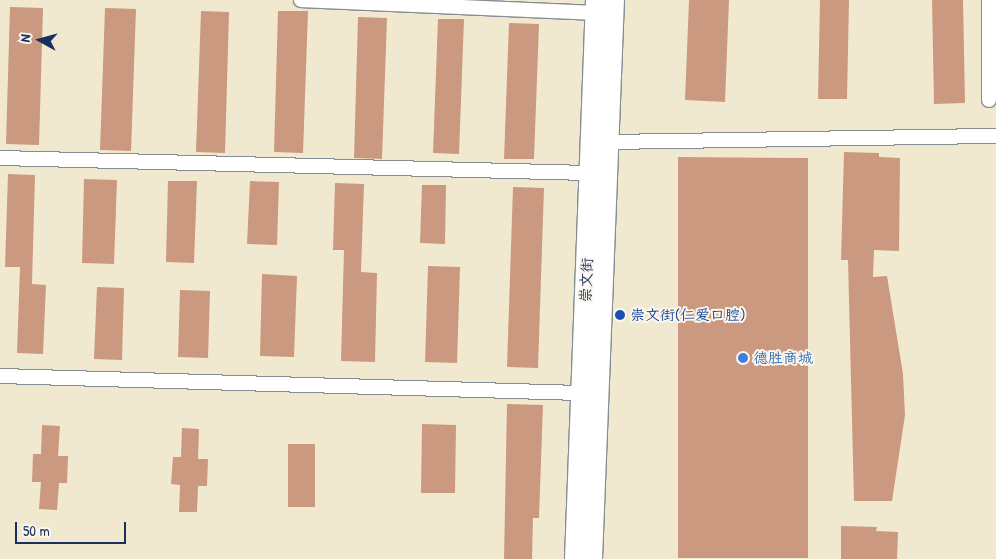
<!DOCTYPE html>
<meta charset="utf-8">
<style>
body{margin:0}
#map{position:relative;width:996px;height:559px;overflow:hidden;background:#f1e9cf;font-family:"Patrick Hand","LXGW WenKai TC",sans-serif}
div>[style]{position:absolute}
.building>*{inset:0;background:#cb997f}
.roads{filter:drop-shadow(1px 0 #868c96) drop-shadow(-1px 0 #868c96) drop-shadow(0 1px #868c96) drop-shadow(0 -1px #868c96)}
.street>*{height:14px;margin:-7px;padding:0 7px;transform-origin:7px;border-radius:7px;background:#fff}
.secondary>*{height:20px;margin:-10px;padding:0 10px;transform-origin:10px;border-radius:10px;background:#fff}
.dots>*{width:14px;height:14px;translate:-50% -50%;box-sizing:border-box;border:2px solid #fbf7ec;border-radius:50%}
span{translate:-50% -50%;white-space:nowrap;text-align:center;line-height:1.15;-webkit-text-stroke:4px #fbf7ec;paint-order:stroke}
.street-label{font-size:15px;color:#1b2f5e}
.transit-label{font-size:15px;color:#164399}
.left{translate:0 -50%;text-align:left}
.shop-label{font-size:15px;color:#366cbe}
.north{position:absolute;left:15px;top:15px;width:50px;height:50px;-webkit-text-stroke:4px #fbf7ec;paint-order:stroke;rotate:277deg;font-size:14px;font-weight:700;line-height:20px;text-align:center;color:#1b2f5e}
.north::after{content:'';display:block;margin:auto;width:18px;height:22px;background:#1b2f5e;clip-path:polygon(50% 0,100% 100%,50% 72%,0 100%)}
.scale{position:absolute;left:15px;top:522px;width:111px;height:22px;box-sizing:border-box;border:2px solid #1b2f5e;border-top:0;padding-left:6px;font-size:15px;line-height:18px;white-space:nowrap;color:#1b2f5e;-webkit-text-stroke:4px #fbf7ec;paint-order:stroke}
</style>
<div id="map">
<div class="building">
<i style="clip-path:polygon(689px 0,729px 0,725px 102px,685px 100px)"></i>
<i style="clip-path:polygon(820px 0,849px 0,847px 99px,818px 99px)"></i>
<i style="clip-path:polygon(932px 0,963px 0,965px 103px,934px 104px)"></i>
<i style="clip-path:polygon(10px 7px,43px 8px,39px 145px,6px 144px)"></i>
<i style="clip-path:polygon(105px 8px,136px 9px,131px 151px,100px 150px)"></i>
<i style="clip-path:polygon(201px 11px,229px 12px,225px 153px,196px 152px)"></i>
<i style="clip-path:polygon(278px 11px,308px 11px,303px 153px,274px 152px)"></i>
<i style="clip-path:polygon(358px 17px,387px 18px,382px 159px,354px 158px)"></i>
<i style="clip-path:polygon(438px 19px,464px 19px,459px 154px,433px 153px)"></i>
<i style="clip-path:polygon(509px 23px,539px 24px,534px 159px,504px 159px)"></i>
<i style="clip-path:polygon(844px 152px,879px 153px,879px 157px,900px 158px,899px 251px,874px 250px,873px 277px,887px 276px,903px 374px,905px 415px,892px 501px,854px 501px,848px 260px,841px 260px)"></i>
<i style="clip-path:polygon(678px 157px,808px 158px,808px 558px,678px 558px)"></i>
<i style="clip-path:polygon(8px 174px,35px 175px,32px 284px,46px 285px,43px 354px,17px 353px,20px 267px,5px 267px)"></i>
<i style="clip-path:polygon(84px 179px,117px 180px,114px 264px,82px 263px)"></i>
<i style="clip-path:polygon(168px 181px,197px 181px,194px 263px,166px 262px)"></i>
<i style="clip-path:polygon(250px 181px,279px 182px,277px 245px,247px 244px)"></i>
<i style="clip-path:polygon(335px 183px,364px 184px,361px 272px,377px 273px,375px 362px,341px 361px,344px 250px,333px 250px)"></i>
<i style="clip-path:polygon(422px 185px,446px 185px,445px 244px,420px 243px)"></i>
<i style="clip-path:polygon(513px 187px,544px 188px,538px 368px,507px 367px)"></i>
<i style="clip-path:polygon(428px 266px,460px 267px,457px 363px,425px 362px)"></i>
<i style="clip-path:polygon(262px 274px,297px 276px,294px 357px,260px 356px)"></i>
<i style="clip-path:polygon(97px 287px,124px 288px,122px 360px,94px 359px)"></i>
<i style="clip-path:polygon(180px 290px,210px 291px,208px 358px,178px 357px)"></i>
<i style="clip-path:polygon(507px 404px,543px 405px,539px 518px,533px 518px,532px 559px,504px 559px)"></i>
<i style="clip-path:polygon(422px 424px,456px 425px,455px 493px,421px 493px)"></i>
<i style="clip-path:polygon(42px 425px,60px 426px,58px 456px,68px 456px,67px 483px,59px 483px,57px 510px,39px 509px,41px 482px,32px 482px,33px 454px,41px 454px)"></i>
<i style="clip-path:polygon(182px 428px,199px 429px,198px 459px,208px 459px,207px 486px,198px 486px,197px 512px,179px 512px,180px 485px,171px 484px,173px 457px,181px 457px)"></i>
<i style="clip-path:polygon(288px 444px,315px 444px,315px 507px,288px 507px)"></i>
<i style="clip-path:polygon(841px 526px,877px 527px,876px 531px,898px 532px,897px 559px,841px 559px)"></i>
</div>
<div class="roads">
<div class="street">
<i style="left:301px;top:0;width:295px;rotate:2.5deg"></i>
<i style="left:989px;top:100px;width:100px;rotate:-90deg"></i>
<i style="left:608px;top:142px;width:388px;rotate:-0.9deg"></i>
<i style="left:0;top:158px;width:590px;rotate:1.46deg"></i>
<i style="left:0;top:376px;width:581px;rotate:1.68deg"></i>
</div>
<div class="secondary">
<i style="left:575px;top:559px;width:559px;rotate:-87.85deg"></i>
<i style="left:592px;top:559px;width:559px;rotate:-87.75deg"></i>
</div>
</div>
<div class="dots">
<i style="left:620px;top:315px;background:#1a4fb4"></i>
<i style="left:743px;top:358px;background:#3f7fe0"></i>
</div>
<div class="street-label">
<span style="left:586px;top:280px;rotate:-88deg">崇文街</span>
</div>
<div class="transit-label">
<span class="left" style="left:630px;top:315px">崇文街(仁爱口腔)</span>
</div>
<div class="shop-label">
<span class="left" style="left:753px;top:358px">德胜商城</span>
</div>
<div class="north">N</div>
<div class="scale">50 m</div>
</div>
